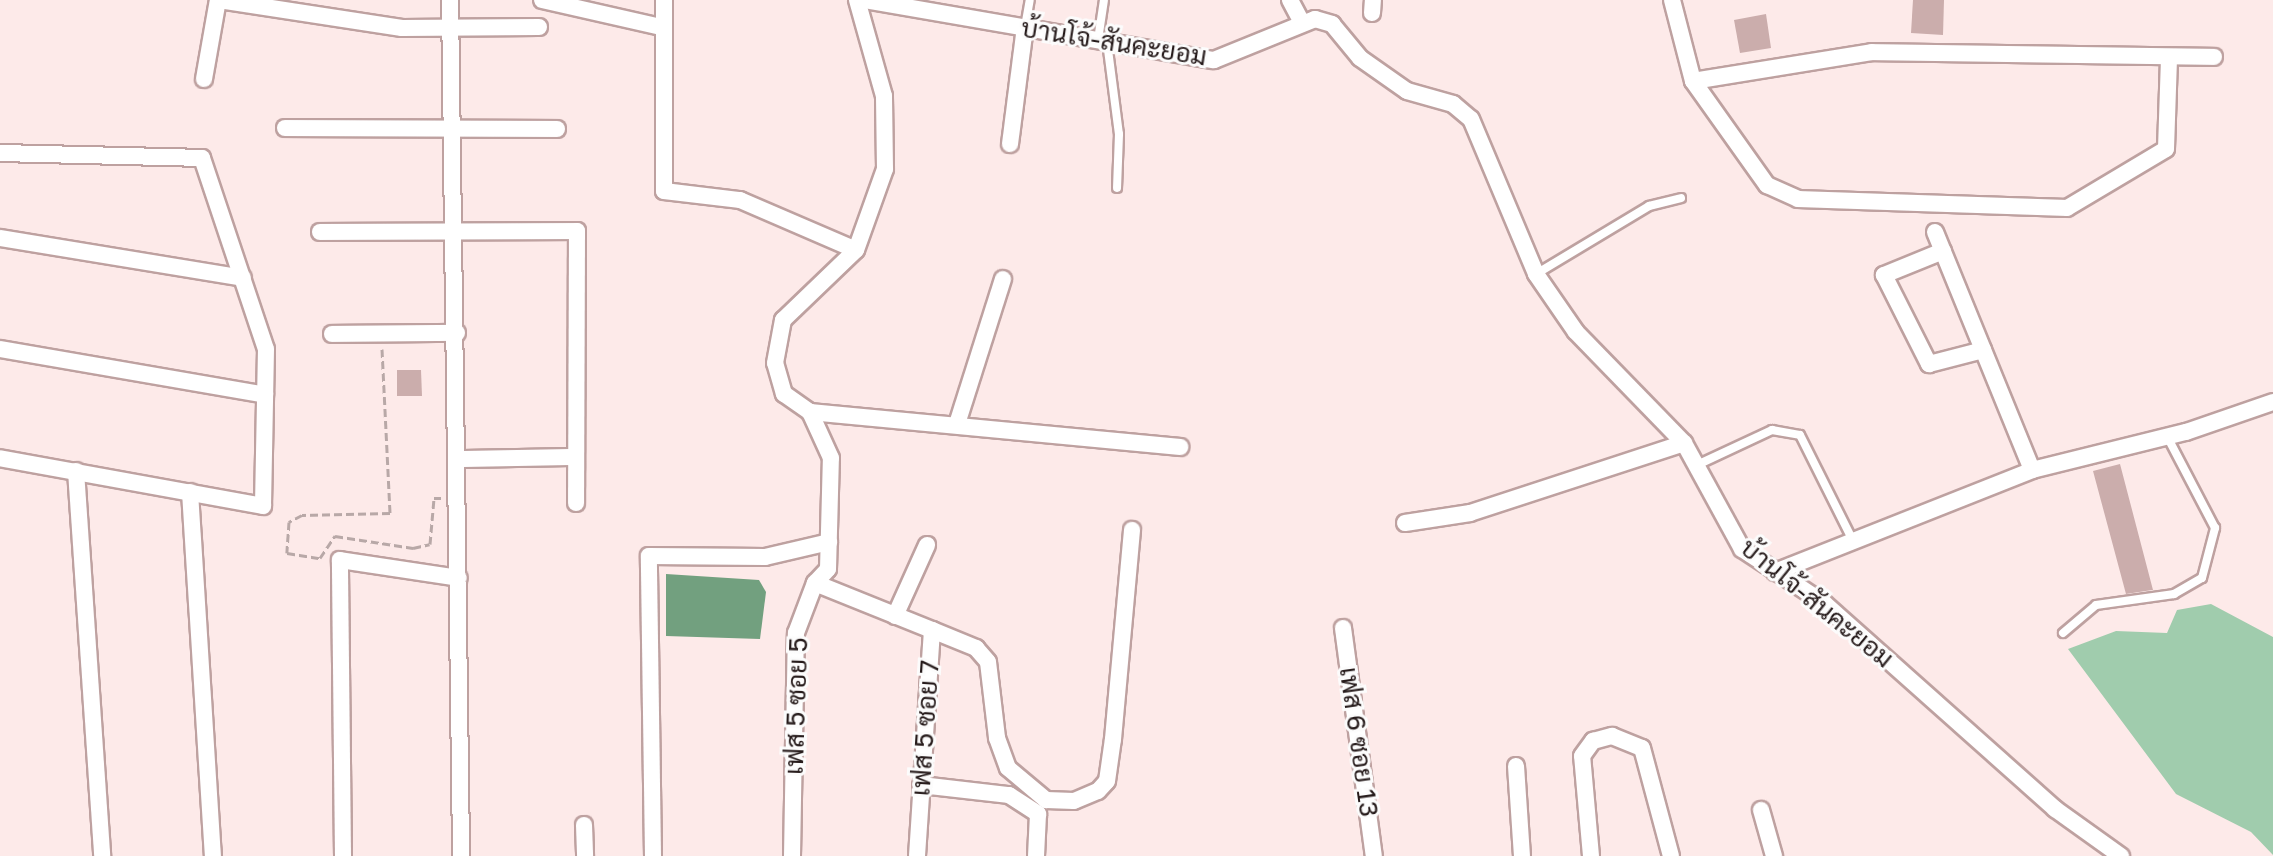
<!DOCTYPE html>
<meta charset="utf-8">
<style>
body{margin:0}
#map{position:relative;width:2273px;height:856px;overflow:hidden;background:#fdeae9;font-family:"Golos Text",Sarabun,sans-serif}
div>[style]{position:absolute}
.green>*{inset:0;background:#a0ccad}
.water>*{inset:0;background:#72a07f}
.building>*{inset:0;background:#cbadac}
.path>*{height:3px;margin-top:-1.5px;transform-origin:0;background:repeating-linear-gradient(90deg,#b8a8a7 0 8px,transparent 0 12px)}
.roads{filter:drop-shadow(2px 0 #bea1a0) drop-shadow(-2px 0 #bea1a0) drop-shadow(0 2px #bea1a0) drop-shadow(0 -2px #bea1a0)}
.lane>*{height:8px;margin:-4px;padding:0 4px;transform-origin:4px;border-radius:4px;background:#fff}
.street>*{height:16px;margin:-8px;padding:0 8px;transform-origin:8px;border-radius:8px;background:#fff}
span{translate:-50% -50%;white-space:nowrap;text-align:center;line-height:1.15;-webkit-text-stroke:6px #fcfcfc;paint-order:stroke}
.street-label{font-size:26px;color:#261b1b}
</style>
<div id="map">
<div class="green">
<i style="clip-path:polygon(2211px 604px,2273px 637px,2273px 855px,2251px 832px,2176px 794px,2068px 649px,2116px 631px,2167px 633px,2177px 610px)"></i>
</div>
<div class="water">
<i style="clip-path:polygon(666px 574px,759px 580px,766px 592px,760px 639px,666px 636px)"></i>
</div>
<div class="building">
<i style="clip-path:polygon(1913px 0,1944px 0,1943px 35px,1911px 33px)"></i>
<i style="clip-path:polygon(1766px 14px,1771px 48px,1740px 53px,1734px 20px)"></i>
<i style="clip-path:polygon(397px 370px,421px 370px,422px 396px,397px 396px)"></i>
<i style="clip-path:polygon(2120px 464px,2153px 590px,2152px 590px,2126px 594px,2093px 471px)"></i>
</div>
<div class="path">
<i style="left:382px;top:349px;width:164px;rotate:87.2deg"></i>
<i style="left:390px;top:513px;width:88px;rotate:178.7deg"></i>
<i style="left:302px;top:515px;width:15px;rotate:152deg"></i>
<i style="left:289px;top:522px;width:31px;rotate:94deg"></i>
<i style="left:287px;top:553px;width:33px;rotate:9deg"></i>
<i style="left:320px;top:558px;width:27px;rotate:-56deg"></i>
<i style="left:335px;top:536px;width:79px;rotate:8.7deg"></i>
<i style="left:413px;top:548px;width:17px;rotate:-13deg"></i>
<i style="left:430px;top:544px;width:46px;rotate:-85deg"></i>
<i style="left:434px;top:498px;width:7px"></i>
</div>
<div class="roads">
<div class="lane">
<i style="left:1025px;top:27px;width:27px;rotate:-80deg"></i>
<i style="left:1098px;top:40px;width:40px;rotate:-81.5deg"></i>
<i style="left:1107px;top:42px;width:93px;rotate:82.6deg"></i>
<i style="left:1119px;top:134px;width:54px;rotate:92.1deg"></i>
<i style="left:1536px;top:274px;width:132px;rotate:-31deg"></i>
<i style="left:1649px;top:206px;width:33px;rotate:-14deg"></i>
<i style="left:1697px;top:465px;width:83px;rotate:-25deg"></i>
<i style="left:1772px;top:430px;width:28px;rotate:10deg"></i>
<i style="left:1800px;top:435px;width:119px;rotate:63.4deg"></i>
<i style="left:2063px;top:633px;width:43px;rotate:-40.3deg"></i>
<i style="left:2096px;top:605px;width:79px;rotate:-8deg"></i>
<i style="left:2174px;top:594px;width:32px;rotate:-30deg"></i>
<i style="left:2202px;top:578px;width:52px;rotate:-75.4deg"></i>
<i style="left:2215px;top:528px;width:104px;rotate:-117.6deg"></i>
</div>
<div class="street">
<i style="left:219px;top:0;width:185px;rotate:8.7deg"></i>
<i style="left:402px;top:28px;width:137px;rotate:-0.4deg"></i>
<i style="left:450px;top:0;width:856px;rotate:89.26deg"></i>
<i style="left:542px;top:0;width:122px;rotate:12.8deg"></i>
<i style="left:664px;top:0;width:191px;rotate:90deg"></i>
<i style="left:664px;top:191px;width:77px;rotate:6.8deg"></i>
<i style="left:740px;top:200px;width:126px;rotate:23.3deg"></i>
<i style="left:865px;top:0;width:354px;rotate:9.8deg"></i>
<i style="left:1214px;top:60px;width:109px;rotate:-22.1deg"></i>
<i style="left:1315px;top:19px;width:18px;rotate:16deg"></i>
<i style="left:1332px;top:24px;width:44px;rotate:50.5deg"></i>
<i style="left:1360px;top:58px;width:57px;rotate:35.1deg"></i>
<i style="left:1407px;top:91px;width:48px;rotate:15.8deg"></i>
<i style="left:1453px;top:104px;width:23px;rotate:40deg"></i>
<i style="left:1471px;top:119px;width:168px;rotate:67.2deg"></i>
<i style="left:1536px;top:274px;width:70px;rotate:55.4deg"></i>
<i style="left:1576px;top:332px;width:155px;rotate:45.8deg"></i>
<i style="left:1684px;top:443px;width:121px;rotate:61.3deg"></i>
<i style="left:1742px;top:549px;width:98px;rotate:33.4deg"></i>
<i style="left:1824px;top:603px;width:310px;rotate:41.7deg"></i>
<i style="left:2055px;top:809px;width:81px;rotate:35.5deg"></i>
<i style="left:1290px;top:0;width:26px;rotate:62deg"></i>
<i style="left:1672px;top:0;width:84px;rotate:75.5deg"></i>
<i style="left:1693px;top:81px;width:128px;rotate:54.6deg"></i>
<i style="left:1767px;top:185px;width:34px;rotate:24deg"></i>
<i style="left:1798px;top:199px;width:269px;rotate:1.9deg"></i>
<i style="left:2067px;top:208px;width:115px;rotate:-30.8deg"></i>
<i style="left:2166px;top:149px;width:92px;rotate:-88.1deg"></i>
<i style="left:1372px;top:13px;width:13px;rotate:-86deg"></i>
<i style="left:204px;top:79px;width:80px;rotate:-80deg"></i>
<i style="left:1693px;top:81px;width:181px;rotate:-9.2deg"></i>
<i style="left:1872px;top:52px;width:342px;rotate:0.8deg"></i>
<i style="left:285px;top:128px;width:272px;rotate:0.2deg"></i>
<i style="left:1010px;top:144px;width:118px;rotate:-82.7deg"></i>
<i style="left:0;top:153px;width:202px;rotate:1.4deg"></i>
<i style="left:202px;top:158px;width:201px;rotate:71.5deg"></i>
<i style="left:266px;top:349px;width:157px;rotate:91.1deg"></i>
<i style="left:263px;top:506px;width:267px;rotate:-169.7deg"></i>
<i style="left:320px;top:232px;width:257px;rotate:-0.2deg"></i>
<i style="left:577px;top:231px;width:272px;rotate:90.2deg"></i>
<i style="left:1935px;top:232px;width:257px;rotate:67.8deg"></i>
<i style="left:0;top:238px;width:246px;rotate:9.3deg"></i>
<i style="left:1943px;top:251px;width:64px;rotate:157.9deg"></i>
<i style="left:1884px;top:275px;width:100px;rotate:63.2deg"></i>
<i style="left:1929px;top:364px;width:56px;rotate:-14.5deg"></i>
<i style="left:332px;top:334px;width:125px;rotate:-0.5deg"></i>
<i style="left:0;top:349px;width:269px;rotate:9.8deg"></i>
<i style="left:810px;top:412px;width:372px;rotate:5.4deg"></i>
<i style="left:957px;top:424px;width:152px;rotate:-72.4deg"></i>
<i style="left:458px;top:459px;width:118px;rotate:-1deg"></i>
<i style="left:76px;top:471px;width:386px;rotate:86.1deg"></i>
<i style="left:190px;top:492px;width:365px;rotate:86.4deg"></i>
<i style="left:1405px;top:523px;width:66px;rotate:-8.7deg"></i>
<i style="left:1470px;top:513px;width:225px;rotate:-18.1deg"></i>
<i style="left:1775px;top:572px;width:277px;rotate:-21.6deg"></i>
<i style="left:2032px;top:470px;width:159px;rotate:-13.9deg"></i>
<i style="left:2186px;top:432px;width:92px;rotate:-19deg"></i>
<i style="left:815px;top:583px;width:126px;rotate:21.9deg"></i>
<i style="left:932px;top:630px;width:226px;rotate:93.8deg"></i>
<i style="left:895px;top:616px;width:78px;rotate:-65.7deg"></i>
<i style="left:1343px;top:628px;width:230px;rotate:82.3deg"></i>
<i style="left:932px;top:630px;width:48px;rotate:22.2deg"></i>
<i style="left:976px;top:648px;width:18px;rotate:49deg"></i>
<i style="left:988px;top:662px;width:77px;rotate:83.2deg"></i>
<i style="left:997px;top:738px;width:32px;rotate:70deg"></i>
<i style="left:1008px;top:768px;width:50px;rotate:40.1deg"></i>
<i style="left:1046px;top:800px;width:28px;rotate:2deg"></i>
<i style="left:1074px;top:801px;width:26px;rotate:-23deg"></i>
<i style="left:1098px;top:791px;width:13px;rotate:-48deg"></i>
<i style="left:1107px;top:781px;width:42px;rotate:-81.9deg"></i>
<i style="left:1113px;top:739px;width:210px;rotate:-84.8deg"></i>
<i style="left:1516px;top:766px;width:90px;rotate:86.2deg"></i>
<i style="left:921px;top:785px;width:89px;rotate:6.5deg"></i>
<i style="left:1009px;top:795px;width:35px;rotate:33deg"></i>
<i style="left:1038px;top:814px;width:42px;rotate:92.7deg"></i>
<i style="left:1761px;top:810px;width:48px;rotate:74.2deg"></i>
<i style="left:584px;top:825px;width:31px;rotate:88deg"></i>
<i style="left:343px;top:856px;width:296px;rotate:-90.6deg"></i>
<i style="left:340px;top:560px;width:120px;rotate:8.6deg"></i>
<i style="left:653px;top:856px;width:300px;rotate:-90.8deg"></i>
<i style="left:649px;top:556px;width:116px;rotate:0.5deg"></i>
<i style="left:765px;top:557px;width:66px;rotate:-13.2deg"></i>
<i style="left:792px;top:856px;width:223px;rotate:-89deg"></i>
<i style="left:796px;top:633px;width:53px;rotate:-69.2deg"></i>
<i style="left:815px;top:583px;width:19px;rotate:-47deg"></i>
<i style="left:828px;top:569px;width:111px;rotate:-88.5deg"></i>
<i style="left:831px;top:458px;width:51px;rotate:-114.5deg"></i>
<i style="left:810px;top:412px;width:32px;rotate:-145deg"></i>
<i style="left:784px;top:394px;width:32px;rotate:-106deg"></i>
<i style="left:775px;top:363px;width:44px;rotate:-79.5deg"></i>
<i style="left:783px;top:320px;width:101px;rotate:-43.8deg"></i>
<i style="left:856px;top:250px;width:86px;rotate:-70.3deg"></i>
<i style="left:885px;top:169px;width:73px;rotate:-90.8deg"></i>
<i style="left:884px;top:96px;width:100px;rotate:-105.7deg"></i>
<i style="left:1591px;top:856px;width:100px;rotate:-95.1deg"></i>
<i style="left:1582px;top:756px;width:19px;rotate:-54deg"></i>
<i style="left:1593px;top:741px;width:20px;rotate:-15deg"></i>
<i style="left:1612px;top:736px;width:32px;rotate:22deg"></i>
<i style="left:1642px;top:748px;width:112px;rotate:75deg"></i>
</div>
</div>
<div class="street-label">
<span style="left:1114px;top:42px;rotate:9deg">บ้านโจ้-สันคะยอม</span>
<span style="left:1817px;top:603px;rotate:39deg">บ้านโจ้-สันคะยอม</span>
<span style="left:796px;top:706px;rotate:-88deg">เฟส 5 ซอย 5</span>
<span style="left:925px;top:728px;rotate:-86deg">เฟส 5 ซอย 7</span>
<span style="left:1359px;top:742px;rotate:82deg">เฟส 6 ซอย 13</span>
</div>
</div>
